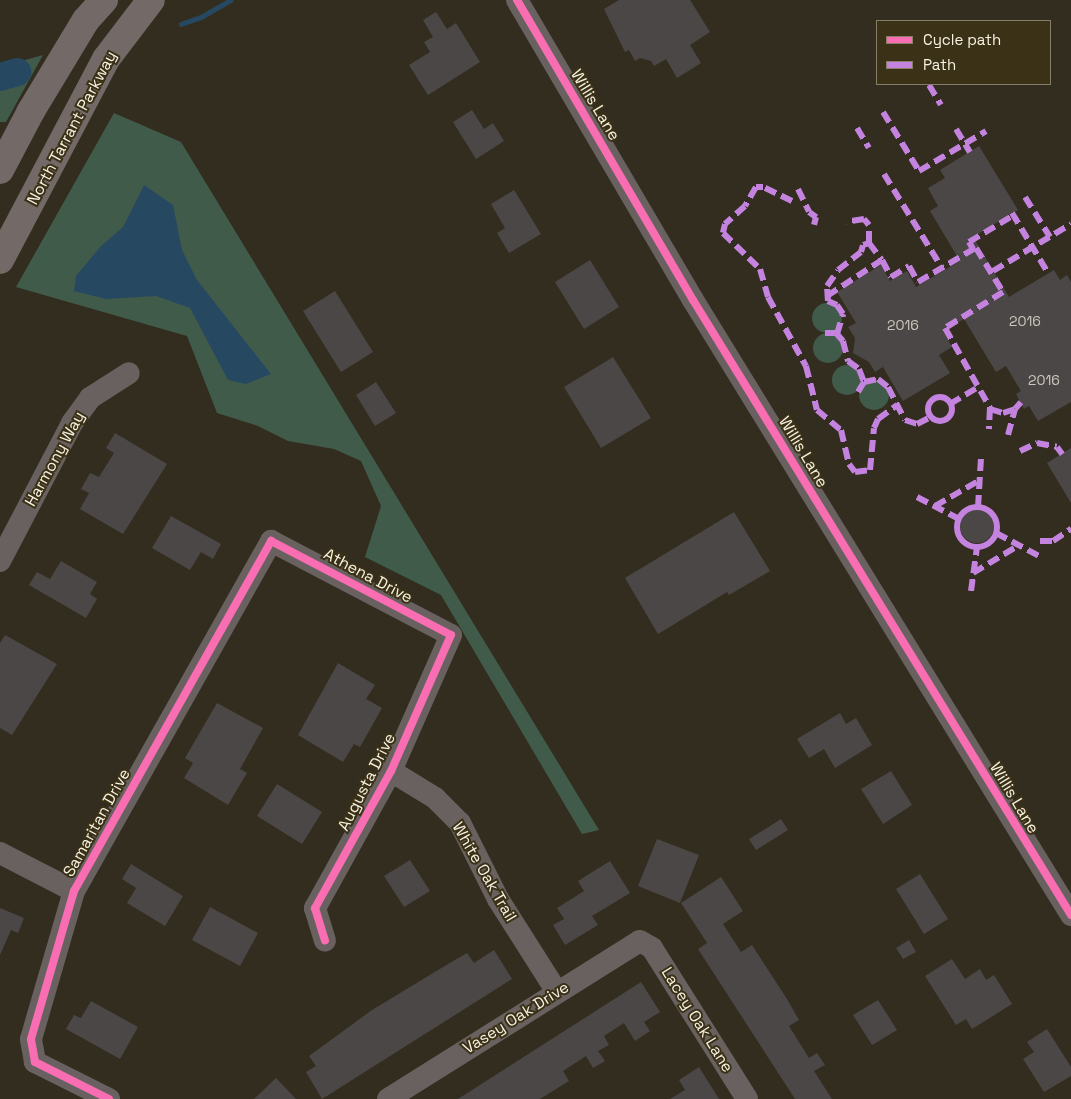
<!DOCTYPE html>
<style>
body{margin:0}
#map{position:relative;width:1071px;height:1099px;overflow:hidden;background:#322d1f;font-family:"Space Grotesk",sans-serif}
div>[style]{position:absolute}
.green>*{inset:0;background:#415b4b}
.round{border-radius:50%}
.water>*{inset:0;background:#264961}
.stream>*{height:4.5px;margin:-2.25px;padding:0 2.25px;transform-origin:2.25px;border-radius:2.25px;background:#264961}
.river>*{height:28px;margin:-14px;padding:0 14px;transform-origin:14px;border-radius:14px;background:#264961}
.building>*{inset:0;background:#4b4746}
.minor>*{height:22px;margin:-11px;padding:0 11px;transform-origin:11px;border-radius:11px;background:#69615f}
.major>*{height:28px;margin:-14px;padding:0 14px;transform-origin:14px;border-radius:14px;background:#736966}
.quiet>*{height:6px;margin-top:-3px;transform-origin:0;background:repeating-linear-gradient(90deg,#c483df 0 12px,transparent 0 18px)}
.quiet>.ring{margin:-3px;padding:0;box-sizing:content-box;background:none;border:6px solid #c483df;border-radius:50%}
.cycleway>*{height:8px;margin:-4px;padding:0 4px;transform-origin:4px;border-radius:4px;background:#f96db3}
span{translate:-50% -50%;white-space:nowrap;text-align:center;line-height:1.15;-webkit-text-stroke:4px #3a3117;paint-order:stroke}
.number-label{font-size:14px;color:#cdc7bc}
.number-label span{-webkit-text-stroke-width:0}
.street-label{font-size:16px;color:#f8f2e3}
.legend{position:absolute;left:876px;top:20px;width:175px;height:65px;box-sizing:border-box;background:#3a3117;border:1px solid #867e69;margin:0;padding:6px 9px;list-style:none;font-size:15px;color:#f8f2e3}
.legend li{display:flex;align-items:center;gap:10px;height:25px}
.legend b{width:25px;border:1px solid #867e69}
</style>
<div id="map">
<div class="green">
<i style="clip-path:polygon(43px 55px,6px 122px,0 122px,0 67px)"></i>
<i style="clip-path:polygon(114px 113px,181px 142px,599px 830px,582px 834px,441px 595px,365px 557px,381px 506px,361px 461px,334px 449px,288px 441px,258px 426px,217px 413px,187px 336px,16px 287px)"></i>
<i class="round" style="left:812px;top:303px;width:30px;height:30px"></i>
<i class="round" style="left:813px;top:333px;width:30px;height:30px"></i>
<i class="round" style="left:832px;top:365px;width:30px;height:30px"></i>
<i class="round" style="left:859px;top:380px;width:30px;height:30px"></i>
</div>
<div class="water">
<i style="clip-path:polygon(144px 185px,173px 205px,182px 250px,197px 280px,271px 374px,246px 384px,228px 380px,190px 308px,156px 296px,106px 299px,74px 291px,76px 276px,101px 246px,123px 227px)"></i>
</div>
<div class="stream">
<i style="left:181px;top:24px;width:21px;rotate:-19deg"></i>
<i style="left:201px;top:17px;width:34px;rotate:-30deg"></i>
</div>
<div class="river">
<i style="left:0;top:77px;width:18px;rotate:-16deg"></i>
</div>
<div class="building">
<i style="clip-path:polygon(619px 0,690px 0,710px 32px,690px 45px,701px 63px,677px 78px,666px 59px,654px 66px,651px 61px,640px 58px,635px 61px,629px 50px,625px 52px,604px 9px)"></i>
<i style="clip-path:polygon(436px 12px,447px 29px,456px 23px,480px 62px,428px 95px,409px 65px,430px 52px,424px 42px,433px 37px,423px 20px)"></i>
<i style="clip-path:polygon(472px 110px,484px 129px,493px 123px,504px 141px,476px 159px,453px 122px)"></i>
<i style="clip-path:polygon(979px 146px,1018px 210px,973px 237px,1009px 297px,1054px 270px,1060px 280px,1067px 275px,1071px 282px,1071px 402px,1038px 421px,1029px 406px,1024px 409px,1016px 394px,1021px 391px,1006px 366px,996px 372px,964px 319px,943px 331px,952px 347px,939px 355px,950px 373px,903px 401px,883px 367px,875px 372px,869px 362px,853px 353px,855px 338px,848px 327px,856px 323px,837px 292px,881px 265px,890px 281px,907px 271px,916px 287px,960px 261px,930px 211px,938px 206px,928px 188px,945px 178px,940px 170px)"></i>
<i style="clip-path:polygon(514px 190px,541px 234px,509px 253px,497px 233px,505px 228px,491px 204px)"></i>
<i style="clip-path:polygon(590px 260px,619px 307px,584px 329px,555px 282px)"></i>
<i style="clip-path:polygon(335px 291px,373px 352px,341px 372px,303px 311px)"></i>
<i style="clip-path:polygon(613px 357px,651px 418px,601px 448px,564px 387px)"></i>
<i style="clip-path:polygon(376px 382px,396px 413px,375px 426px,356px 395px)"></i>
<i style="clip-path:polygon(115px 433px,167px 464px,123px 534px,80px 509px,89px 493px,81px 489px,90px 473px,99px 477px,114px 453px,106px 448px)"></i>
<i style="clip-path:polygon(1071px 448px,1071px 503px,1047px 463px)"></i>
<i class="round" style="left:960px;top:509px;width:34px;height:34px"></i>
<i style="clip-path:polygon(734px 512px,770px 571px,729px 595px,727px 592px,658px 634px,625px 578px)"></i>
<i style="clip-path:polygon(171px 516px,221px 544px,213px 559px,201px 552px,190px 570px,152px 548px)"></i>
<i style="clip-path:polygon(61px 561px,97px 582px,90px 594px,97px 599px,86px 618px,29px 585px,37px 572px,50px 579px)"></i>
<i style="clip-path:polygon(5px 635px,57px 664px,12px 735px,0 728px,0 643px)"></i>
<i style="clip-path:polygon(338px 663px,375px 685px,366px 699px,382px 708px,360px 747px,354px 744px,343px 762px,298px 735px)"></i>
<i style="clip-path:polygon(217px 703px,263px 728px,240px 769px,247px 773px,228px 805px,184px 778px,193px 763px,185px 758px)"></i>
<i style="clip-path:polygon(840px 713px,846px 724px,856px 718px,872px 745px,835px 768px,824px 749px,809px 758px,797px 739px)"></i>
<i style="clip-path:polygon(891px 771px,912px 805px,883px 824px,861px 789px)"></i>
<i style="clip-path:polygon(277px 784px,322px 812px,302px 844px,257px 816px)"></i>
<i style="clip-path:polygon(781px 819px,788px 830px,756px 850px,749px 839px)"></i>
<i style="clip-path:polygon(657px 839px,699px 855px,680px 903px,638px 886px)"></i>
<i style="clip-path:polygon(410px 860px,430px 891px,404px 907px,384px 876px)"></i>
<i style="clip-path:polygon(610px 861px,630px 893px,592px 916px,598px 925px,565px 945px,553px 925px,564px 919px,557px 908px,584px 891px,578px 881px)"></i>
<i style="clip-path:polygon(131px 864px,183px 896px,165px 926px,127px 903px,136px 888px,122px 879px)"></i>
<i style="clip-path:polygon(920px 874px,948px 919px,924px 934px,896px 889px)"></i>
<i style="clip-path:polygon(721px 877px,743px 911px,723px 924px,741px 952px,752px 945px,787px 999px,799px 1020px,789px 1026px,809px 1058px,817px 1053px,825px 1065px,814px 1071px,832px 1099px,795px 1099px,698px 949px,707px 943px,681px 903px)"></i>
<i style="clip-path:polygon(210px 907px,258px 933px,240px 966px,192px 940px)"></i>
<i style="clip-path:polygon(0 908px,24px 918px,18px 933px,11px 930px,0 955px)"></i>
<i style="clip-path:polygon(909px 940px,916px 952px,903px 959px,896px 948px)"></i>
<i style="clip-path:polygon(494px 950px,512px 979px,322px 1099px,306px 1072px,316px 1066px,309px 1056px,372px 1010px,448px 964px,467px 953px,474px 963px)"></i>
<i style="clip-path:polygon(952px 959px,965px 979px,980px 969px,986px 980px,994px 975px,1012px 1004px,972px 1029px,966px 1019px,956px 1025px,925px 976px)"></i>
<i style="clip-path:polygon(641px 982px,660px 1012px,644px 1022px,650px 1031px,635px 1041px,624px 1023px,604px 1036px,609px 1045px,598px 1051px,605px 1061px,593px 1068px,586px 1056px,563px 1071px,569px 1081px,540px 1099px,458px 1099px)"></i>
<i style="clip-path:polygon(878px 1000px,897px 1030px,872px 1045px,853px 1015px)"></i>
<i style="clip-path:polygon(91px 1001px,138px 1027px,120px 1059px,66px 1029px,74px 1015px,81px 1018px)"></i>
<i style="clip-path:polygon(1047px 1029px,1071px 1067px,1071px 1076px,1044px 1092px,1023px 1059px,1034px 1052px,1027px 1042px)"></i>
<i style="clip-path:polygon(699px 1067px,719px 1099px,670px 1099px,685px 1090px,679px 1080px)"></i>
<i style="clip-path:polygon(276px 1078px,296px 1099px,254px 1099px)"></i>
</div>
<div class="minor">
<i style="left:517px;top:0;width:348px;rotate:59.6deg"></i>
<i style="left:693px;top:300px;width:722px;rotate:58.42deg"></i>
<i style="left:0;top:561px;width:156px;rotate:-62.4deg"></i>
<i style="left:72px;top:423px;width:31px;rotate:-54deg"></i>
<i style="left:90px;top:398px;width:46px;rotate:-32.7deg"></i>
<i style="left:391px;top:771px;width:52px;rotate:31.5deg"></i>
<i style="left:435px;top:798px;width:35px;rotate:45deg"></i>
<i style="left:460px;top:823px;width:85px;rotate:63.4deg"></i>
<i style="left:498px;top:899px;width:110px;rotate:57.6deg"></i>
<i style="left:0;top:853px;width:83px;rotate:27.2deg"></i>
<i style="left:109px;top:1099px;width:83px;rotate:-153.4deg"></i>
<i style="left:35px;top:1062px;width:23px;rotate:-100deg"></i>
<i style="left:31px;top:1039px;width:154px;rotate:-73.8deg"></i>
<i style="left:74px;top:891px;width:402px;rotate:-60.6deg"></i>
<i style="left:271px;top:541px;width:203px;rotate:27.6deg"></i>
<i style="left:451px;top:635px;width:149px;rotate:113.8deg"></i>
<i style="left:391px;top:771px;width:157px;rotate:119deg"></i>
<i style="left:315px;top:908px;width:34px;rotate:73deg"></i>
<i style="left:388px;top:1099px;width:297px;rotate:-32.1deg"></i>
<i style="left:640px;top:941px;width:14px;rotate:30deg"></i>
<i style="left:652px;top:948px;width:178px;rotate:57.8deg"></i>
</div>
<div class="major">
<i style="left:0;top:170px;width:67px;rotate:-62.3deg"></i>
<i style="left:31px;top:111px;width:106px;rotate:-58.9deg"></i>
<i style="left:86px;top:20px;width:27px;rotate:-48deg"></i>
<i style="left:0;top:260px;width:227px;rotate:-62.2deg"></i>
<i style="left:106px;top:59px;width:74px;rotate:-52.7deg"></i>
</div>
<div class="quiet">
<i style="left:929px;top:85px;width:23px;rotate:59deg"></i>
<i style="left:883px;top:112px;width:69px;rotate:58.6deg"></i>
<i style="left:919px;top:171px;width:78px;rotate:-30.8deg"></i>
<i style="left:857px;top:128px;width:23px;rotate:59deg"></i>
<i style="left:956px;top:129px;width:27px;rotate:59deg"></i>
<i style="left:884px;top:174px;width:110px;rotate:58.3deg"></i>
<i style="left:798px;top:189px;width:25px;rotate:64deg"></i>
<i style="left:809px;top:212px;width:9px;rotate:36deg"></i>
<i style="left:816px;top:217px;width:8px;rotate:104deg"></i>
<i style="left:1025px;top:197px;width:47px;rotate:58deg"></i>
<i style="left:792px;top:201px;width:32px;rotate:-154deg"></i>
<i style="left:763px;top:187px;width:7px;rotate:180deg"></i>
<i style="left:756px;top:187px;width:22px;rotate:120deg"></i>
<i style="left:745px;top:206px;width:27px;rotate:138deg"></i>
<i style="left:725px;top:224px;width:9px;rotate:103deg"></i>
<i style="left:723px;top:233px;width:52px;rotate:44.2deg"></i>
<i style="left:760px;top:269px;width:29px;rotate:74deg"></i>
<i style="left:768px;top:297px;width:79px;rotate:61.2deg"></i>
<i style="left:806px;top:366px;width:45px;rotate:76deg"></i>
<i style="left:817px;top:410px;width:31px;rotate:40deg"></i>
<i style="left:841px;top:430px;width:35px;rotate:77deg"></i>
<i style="left:849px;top:464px;width:10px;rotate:53deg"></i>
<i style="left:855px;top:472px;width:15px;rotate:-8deg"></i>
<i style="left:870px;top:470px;width:42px;rotate:-84.6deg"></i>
<i style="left:874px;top:428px;width:10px;rotate:-66deg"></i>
<i style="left:878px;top:419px;width:24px;rotate:-36deg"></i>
<i style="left:1012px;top:213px;width:70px;rotate:59deg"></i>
<i style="left:869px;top:243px;width:21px;rotate:53deg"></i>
<i style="left:976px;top:248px;width:52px;rotate:58.5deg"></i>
<i style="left:1003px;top:292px;width:68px;rotate:148.2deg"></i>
<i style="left:945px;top:328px;width:92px;rotate:60.6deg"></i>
<i style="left:990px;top:408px;width:21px;rotate:93deg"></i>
<i style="left:973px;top:249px;width:8px;rotate:-120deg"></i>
<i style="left:969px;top:242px;width:52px;rotate:-31deg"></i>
<i style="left:993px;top:271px;width:91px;rotate:-31.1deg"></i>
<i style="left:827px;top:296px;width:66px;rotate:-33.2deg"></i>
<i style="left:882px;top:260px;width:19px;rotate:62deg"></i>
<i style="left:891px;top:277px;width:21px;rotate:-31deg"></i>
<i style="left:909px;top:266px;width:18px;rotate:61deg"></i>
<i style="left:918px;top:282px;width:69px;rotate:-30.7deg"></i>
<i style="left:825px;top:333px;width:11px"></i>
<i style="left:836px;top:333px;width:11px;rotate:49deg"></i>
<i style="left:843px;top:341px;width:21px;rotate:76deg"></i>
<i style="left:848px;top:361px;width:14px;rotate:36deg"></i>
<i style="left:859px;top:369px;width:14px;rotate:69deg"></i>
<i style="left:837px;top:334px;width:21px;rotate:-73deg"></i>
<i style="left:843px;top:314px;width:11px;rotate:-124deg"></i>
<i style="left:837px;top:305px;width:10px;rotate:-156deg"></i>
<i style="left:828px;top:301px;width:15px;rotate:-94deg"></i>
<i style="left:827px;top:286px;width:19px;rotate:-55deg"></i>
<i style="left:838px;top:270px;width:29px;rotate:-38deg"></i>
<i style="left:861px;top:252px;width:7px;rotate:-74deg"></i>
<i style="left:863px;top:245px;width:6px;rotate:-18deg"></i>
<i style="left:869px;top:243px;width:18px;rotate:-90deg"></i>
<i style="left:869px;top:225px;width:8px;rotate:-130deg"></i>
<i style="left:864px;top:219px;width:18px;rotate:171deg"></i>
<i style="left:858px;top:392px;width:12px;rotate:-59deg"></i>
<i style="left:864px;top:382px;width:14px;rotate:-12deg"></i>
<i style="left:878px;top:379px;width:13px;rotate:39deg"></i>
<i style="left:888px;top:387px;width:37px;rotate:63deg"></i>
<i style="left:905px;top:420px;width:13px;rotate:18deg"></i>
<i style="left:917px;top:424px;width:16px;rotate:-27deg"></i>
<i class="ring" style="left:928px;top:397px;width:18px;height:18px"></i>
<i style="left:950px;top:404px;width:33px;rotate:-31deg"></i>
<i style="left:990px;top:409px;width:14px;rotate:17deg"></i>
<i style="left:1003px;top:413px;width:13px;rotate:-18deg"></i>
<i style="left:1008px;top:435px;width:27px;rotate:-75deg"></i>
<i style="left:1015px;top:409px;width:9px;rotate:-49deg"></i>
<i style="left:1020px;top:451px;width:19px;rotate:-25deg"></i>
<i style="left:1037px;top:443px;width:20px;rotate:11deg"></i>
<i style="left:1057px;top:447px;width:9px;rotate:54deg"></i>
<i style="left:917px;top:497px;width:47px;rotate:27.6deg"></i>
<i style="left:935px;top:506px;width:52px;rotate:-30deg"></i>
<i style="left:978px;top:507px;width:49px;rotate:-86.5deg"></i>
<i class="ring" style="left:957px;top:507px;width:34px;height:34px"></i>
<i style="left:996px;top:533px;width:49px;rotate:28.1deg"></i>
<i style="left:1040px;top:541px;width:13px"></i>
<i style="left:1053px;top:541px;width:22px;rotate:-34deg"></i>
<i style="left:973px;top:573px;width:54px;rotate:-31.3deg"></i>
<i style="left:971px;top:591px;width:44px;rotate:-82.2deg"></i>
</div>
<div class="cycleway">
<i style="left:517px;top:0;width:348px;rotate:59.6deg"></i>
<i style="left:693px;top:300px;width:722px;rotate:58.42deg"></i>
<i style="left:109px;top:1099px;width:83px;rotate:-153.4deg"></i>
<i style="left:35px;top:1062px;width:23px;rotate:-100deg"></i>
<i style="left:31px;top:1039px;width:154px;rotate:-73.8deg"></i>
<i style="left:74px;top:891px;width:402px;rotate:-60.6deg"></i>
<i style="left:271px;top:541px;width:203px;rotate:27.6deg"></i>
<i style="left:451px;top:635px;width:149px;rotate:113.8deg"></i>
<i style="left:391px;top:771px;width:157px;rotate:119deg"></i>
<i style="left:315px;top:908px;width:34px;rotate:73deg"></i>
</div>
<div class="number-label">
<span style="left:1025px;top:321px">2016</span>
<span style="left:903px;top:325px">2016</span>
<span style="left:1044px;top:380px">2016</span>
</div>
<div class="street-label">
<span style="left:595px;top:105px;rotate:59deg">Willis Lane</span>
<span style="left:72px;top:128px;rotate:-62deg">North Tarrant Parkway</span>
<span style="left:803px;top:452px;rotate:59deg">Willis Lane</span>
<span style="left:55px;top:459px;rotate:-61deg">Harmony Way</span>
<span style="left:368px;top:576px;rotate:28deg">Athena Drive</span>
<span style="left:367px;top:782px;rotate:-63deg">Augusta Drive</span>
<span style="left:1014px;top:798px;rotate:59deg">Willis Lane</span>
<span style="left:97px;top:823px;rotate:-61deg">Samaritan Drive</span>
<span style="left:484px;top:872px;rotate:60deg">White Oak Trail</span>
<span style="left:516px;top:1018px;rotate:-32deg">Vasey Oak Drive</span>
<span style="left:697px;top:1020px;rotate:58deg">Lacey Oak Lane</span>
</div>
<ul class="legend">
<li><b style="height:6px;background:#f96db3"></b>Cycle path</li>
<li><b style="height:6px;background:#c483df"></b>Path</li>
</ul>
</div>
